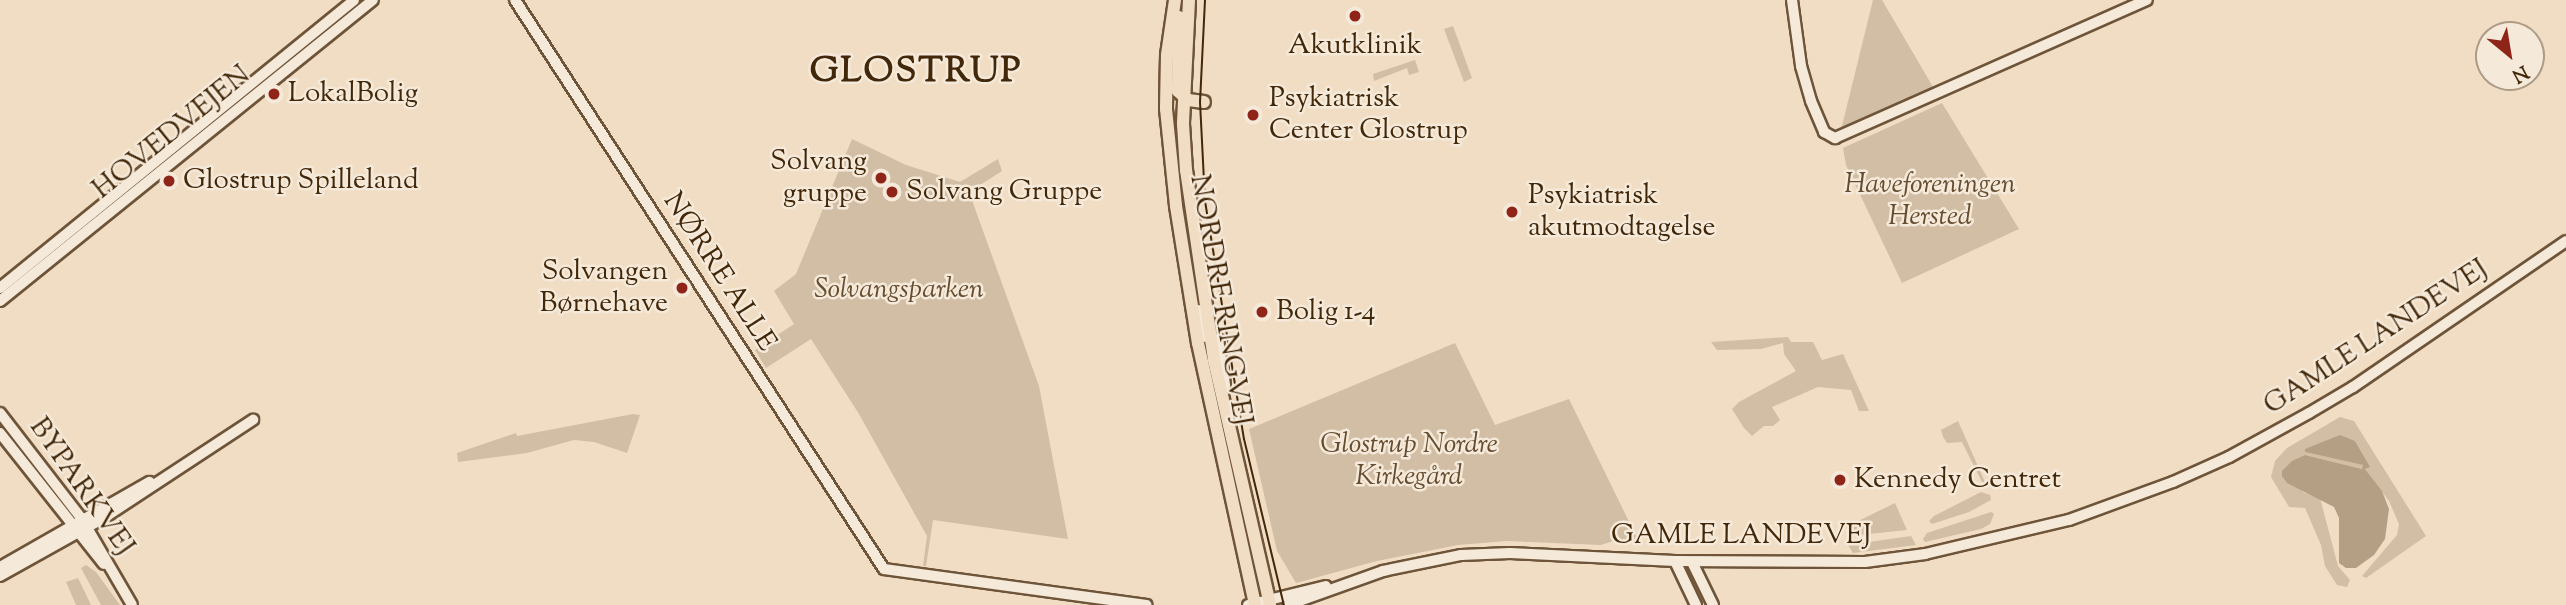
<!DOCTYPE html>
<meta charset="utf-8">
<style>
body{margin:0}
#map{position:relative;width:2566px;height:605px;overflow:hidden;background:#f0ddc4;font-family:"Sorts Mill Goudy",serif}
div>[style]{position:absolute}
.green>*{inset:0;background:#d2bea4}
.water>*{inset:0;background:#b59f84}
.roads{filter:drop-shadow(2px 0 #6e5438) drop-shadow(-2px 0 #6e5438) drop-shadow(0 2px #6e5438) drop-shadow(0 -2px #6e5438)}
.tertiary>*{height:10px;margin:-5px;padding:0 5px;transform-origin:5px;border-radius:5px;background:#f5e9d9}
.secondary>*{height:10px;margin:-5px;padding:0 5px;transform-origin:5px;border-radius:5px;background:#f5e9d9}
.primary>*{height:12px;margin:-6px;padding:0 6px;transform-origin:6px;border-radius:6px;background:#f0ddc4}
.tram>*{height:2px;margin:-1px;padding:0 1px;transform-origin:1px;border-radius:1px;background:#422709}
.dots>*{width:19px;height:19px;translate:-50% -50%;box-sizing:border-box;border:4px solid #f5e9d9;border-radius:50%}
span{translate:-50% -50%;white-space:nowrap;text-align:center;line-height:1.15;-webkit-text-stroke:5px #f5e9d9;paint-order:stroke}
.poi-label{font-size:28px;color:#422709}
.left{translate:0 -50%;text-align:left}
.right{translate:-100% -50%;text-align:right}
.street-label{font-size:28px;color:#422709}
.park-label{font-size:28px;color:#664d30;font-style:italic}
.district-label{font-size:35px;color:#422709;font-weight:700;letter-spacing:2px}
.north{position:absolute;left:2475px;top:21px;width:70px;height:70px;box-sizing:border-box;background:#f5e9d9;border:2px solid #ad9b86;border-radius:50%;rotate:150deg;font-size:19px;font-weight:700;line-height:28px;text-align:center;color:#422709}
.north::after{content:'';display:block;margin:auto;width:24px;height:32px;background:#8f2418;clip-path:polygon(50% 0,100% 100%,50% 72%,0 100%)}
</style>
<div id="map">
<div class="green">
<i style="clip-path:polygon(1873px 0,1882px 0,1933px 87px,1841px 130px)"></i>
<i style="clip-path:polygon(1453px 26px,1472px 78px,1464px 82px,1444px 29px)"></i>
<i style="clip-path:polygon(1415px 60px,1419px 72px,1409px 75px,1407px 68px,1374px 81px,1373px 74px)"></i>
<i style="clip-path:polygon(1942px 103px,2019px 229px,1902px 283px,1846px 165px,1843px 148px)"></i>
<i style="clip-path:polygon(852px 139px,906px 165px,960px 182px,998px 159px,1002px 171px,969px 192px,1039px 386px,1068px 539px,933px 520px,926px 566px,923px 566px,927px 536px,859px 414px,811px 339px,766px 368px,755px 350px,794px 324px,774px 291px,796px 274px)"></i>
<i style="clip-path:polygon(1788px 337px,1791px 342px,1813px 342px,1822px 360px,1843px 354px,1869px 411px,1859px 411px,1851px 390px,1818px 387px,1772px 407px,1780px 420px,1773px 426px,1764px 426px,1752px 436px,1744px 428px,1732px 409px,1739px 402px,1796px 371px,1784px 354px,1783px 343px,1761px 349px,1717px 350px,1711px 342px)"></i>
<i style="clip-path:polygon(1455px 343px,1495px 425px,1569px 399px,1639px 542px,1613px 541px,1601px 545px,1507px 541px,1458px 545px,1377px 561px,1296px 583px,1277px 551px,1249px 429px)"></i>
<i style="clip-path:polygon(633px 414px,640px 415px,627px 453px,594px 442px,574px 440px,527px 453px,458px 462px,457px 453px,516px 433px,517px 436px)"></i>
<i style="clip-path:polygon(2340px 417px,2354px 421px,2426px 536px,2366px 578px,2362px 576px,2397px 535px,2399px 524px,2389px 501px,2365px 469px,2369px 466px,2355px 441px,2306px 452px,2364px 465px,2362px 469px,2305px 455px,2303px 492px,2320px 498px,2338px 566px,2350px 580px,2347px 587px,2337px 585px,2325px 566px,2321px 545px,2305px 508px,2289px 507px,2271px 477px,2275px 461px,2287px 448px)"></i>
<i style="clip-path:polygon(1958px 421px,1985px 482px,1983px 484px,1962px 442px,1947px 443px,1943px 437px,1941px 430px)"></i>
<i style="clip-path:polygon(1981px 492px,1990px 495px,1991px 500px,1969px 512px,1932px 524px,1929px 521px,1934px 516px)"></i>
<i style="clip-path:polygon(1895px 503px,1907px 530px,1850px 536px,1846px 527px)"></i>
<i style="clip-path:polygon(1991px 512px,1994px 514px,1990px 524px,1981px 529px,1925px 542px,1923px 539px,1927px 533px)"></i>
<i style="clip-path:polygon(1911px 536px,1916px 545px,1853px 553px,1848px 545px)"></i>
<i style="clip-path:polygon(86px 565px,96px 572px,120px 605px,101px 605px,81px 568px)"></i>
<i style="clip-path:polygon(78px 578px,91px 605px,76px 605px,66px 582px)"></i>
</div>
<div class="water">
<i style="clip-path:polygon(2340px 435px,2355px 441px,2370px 467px,2365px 469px,2382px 491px,2389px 509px,2385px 539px,2374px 555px,2356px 568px,2346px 568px,2339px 563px,2339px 518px,2334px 507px,2287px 483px,2282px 476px,2282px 471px,2292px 461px,2305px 455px,2362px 469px,2363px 465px,2305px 452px,2305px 449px)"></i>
</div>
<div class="roads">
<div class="tertiary">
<i style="left:515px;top:0;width:678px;rotate:57.04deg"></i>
<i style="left:884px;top:569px;width:265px;rotate:7.8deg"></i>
<i style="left:1792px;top:0;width:67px;rotate:82.2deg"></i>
<i style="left:1801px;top:66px;width:36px;rotate:74deg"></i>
<i style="left:1811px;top:101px;width:34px;rotate:67deg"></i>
<i style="left:1824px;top:132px;width:13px;rotate:29deg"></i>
<i style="left:1835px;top:138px;width:341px;rotate:-23.9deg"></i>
<i style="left:0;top:413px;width:134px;rotate:52.3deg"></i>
<i style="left:82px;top:519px;width:99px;rotate:59.8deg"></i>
<i style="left:0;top:433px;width:167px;rotate:51.6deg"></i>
<i style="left:1675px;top:561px;width:49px;rotate:64.5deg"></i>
<i style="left:1692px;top:562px;width:48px;rotate:64deg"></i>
<i style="left:0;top:567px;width:172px;rotate:-29.7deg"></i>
<i style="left:0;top:576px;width:117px;rotate:-29.2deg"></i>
<i style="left:102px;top:519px;width:181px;rotate:-33.3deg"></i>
<i style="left:1248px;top:605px;width:80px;rotate:-13.7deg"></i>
<i style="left:1288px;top:605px;width:101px;rotate:-19.7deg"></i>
<i style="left:1383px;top:571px;width:80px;rotate:-11.6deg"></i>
<i style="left:1461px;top:555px;width:49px;rotate:-2.3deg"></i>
<i style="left:1510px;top:553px;width:165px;rotate:2.8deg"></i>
<i style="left:1675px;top:561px;width:190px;rotate:0.3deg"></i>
<i style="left:1865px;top:562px;width:61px;rotate:-7.6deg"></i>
<i style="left:1925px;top:554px;width:148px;rotate:-13.3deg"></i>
<i style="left:2069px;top:520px;width:111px;rotate:-20.1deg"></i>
<i style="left:2173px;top:482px;width:61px;rotate:-24.1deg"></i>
<i style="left:2229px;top:457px;width:91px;rotate:-28.8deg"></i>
<i style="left:2309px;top:413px;width:51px;rotate:-30.6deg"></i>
<i style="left:2353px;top:387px;width:258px;rotate:-34.4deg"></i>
</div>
<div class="secondary">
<i style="left:0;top:288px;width:456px;rotate:-39.1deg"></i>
<i style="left:0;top:301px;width:479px;rotate:-38.9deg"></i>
<i style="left:1198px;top:310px;width:27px;rotate:77deg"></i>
<i style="left:1204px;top:336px;width:10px;rotate:24deg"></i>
<i style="left:1218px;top:339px;width:47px;rotate:81.3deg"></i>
</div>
<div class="primary">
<i style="left:1175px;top:0;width:56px;rotate:98.3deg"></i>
<i style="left:1167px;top:55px;width:54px;rotate:91.1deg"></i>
<i style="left:1166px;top:109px;width:98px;rotate:84.1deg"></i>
<i style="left:1176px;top:206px;width:139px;rotate:80.9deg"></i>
<i style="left:1198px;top:343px;width:268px;rotate:77.7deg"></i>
<i style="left:1189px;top:0;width:124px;rotate:92.8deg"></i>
<i style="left:1183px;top:124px;width:46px;rotate:86.3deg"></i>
<i style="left:1186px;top:170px;width:192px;rotate:81.6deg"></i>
<i style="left:1214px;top:360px;width:251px;rotate:77.1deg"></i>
<i style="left:1179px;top:17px;width:74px;rotate:90.8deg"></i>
<i style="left:1178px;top:91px;width:13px;rotate:42deg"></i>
<i style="left:1188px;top:100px;width:16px;rotate:7deg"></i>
</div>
</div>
<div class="tram">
<i style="left:1205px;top:0;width:102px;rotate:92.8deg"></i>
<i style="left:1200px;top:102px;width:99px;rotate:87.1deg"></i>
<i style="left:1205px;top:201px;width:241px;rotate:80.7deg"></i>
<i style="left:1244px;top:439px;width:171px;rotate:76.5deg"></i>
</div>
<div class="dots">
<i style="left:1355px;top:16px;background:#8f2418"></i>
<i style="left:274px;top:94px;background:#8f2418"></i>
<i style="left:1253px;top:115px;background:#8f2418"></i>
<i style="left:881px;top:178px;background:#8f2418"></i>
<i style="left:169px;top:181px;background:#8f2418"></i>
<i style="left:892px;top:192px;background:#8f2418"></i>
<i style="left:1512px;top:212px;background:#8f2418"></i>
<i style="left:682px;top:288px;background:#8f2418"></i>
<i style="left:1262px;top:312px;background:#8f2418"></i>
<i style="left:1840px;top:480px;background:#8f2418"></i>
</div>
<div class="poi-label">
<span style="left:1355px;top:46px">Akutklinik</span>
<span class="left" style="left:288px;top:94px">LokalBolig</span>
<span class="left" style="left:1269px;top:115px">Psykiatrisk<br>Center Glostrup</span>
<span class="right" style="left:867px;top:178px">Solvang<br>gruppe</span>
<span class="left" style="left:183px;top:181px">Glostrup Spilleland</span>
<span class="left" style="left:906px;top:192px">Solvang Gruppe</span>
<span class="left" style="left:1528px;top:212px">Psykiatrisk<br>akutmodtagelse</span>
<span class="right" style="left:668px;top:288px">Solvangen<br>Børnehave</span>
<span class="left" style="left:1276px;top:312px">Bolig 1-4</span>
<span class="left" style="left:1854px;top:480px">Kennedy Centret</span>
</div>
<div class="street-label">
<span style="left:172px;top:133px;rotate:-39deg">HOVEDVEJEN</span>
<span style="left:719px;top:272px;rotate:57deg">NØRRE ALLE</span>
<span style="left:1220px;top:300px;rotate:80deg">NORDRE RINGVEJ</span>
<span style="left:2376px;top:338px;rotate:-33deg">GAMLE LANDEVEJ</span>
<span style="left:81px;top:487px;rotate:55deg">BYPARKVEJ</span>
<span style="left:1741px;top:536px">GAMLE LANDEVEJ</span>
</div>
<div class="park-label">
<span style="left:1930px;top:201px">Haveforeningen<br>Hersted</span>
<span style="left:899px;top:290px">Solvangsparken</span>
<span style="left:1409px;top:461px">Glostrup Nordre<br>Kirkegård</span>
</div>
<div class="district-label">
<span style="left:916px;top:73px">GLOSTRUP</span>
</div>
<div class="north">N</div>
</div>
